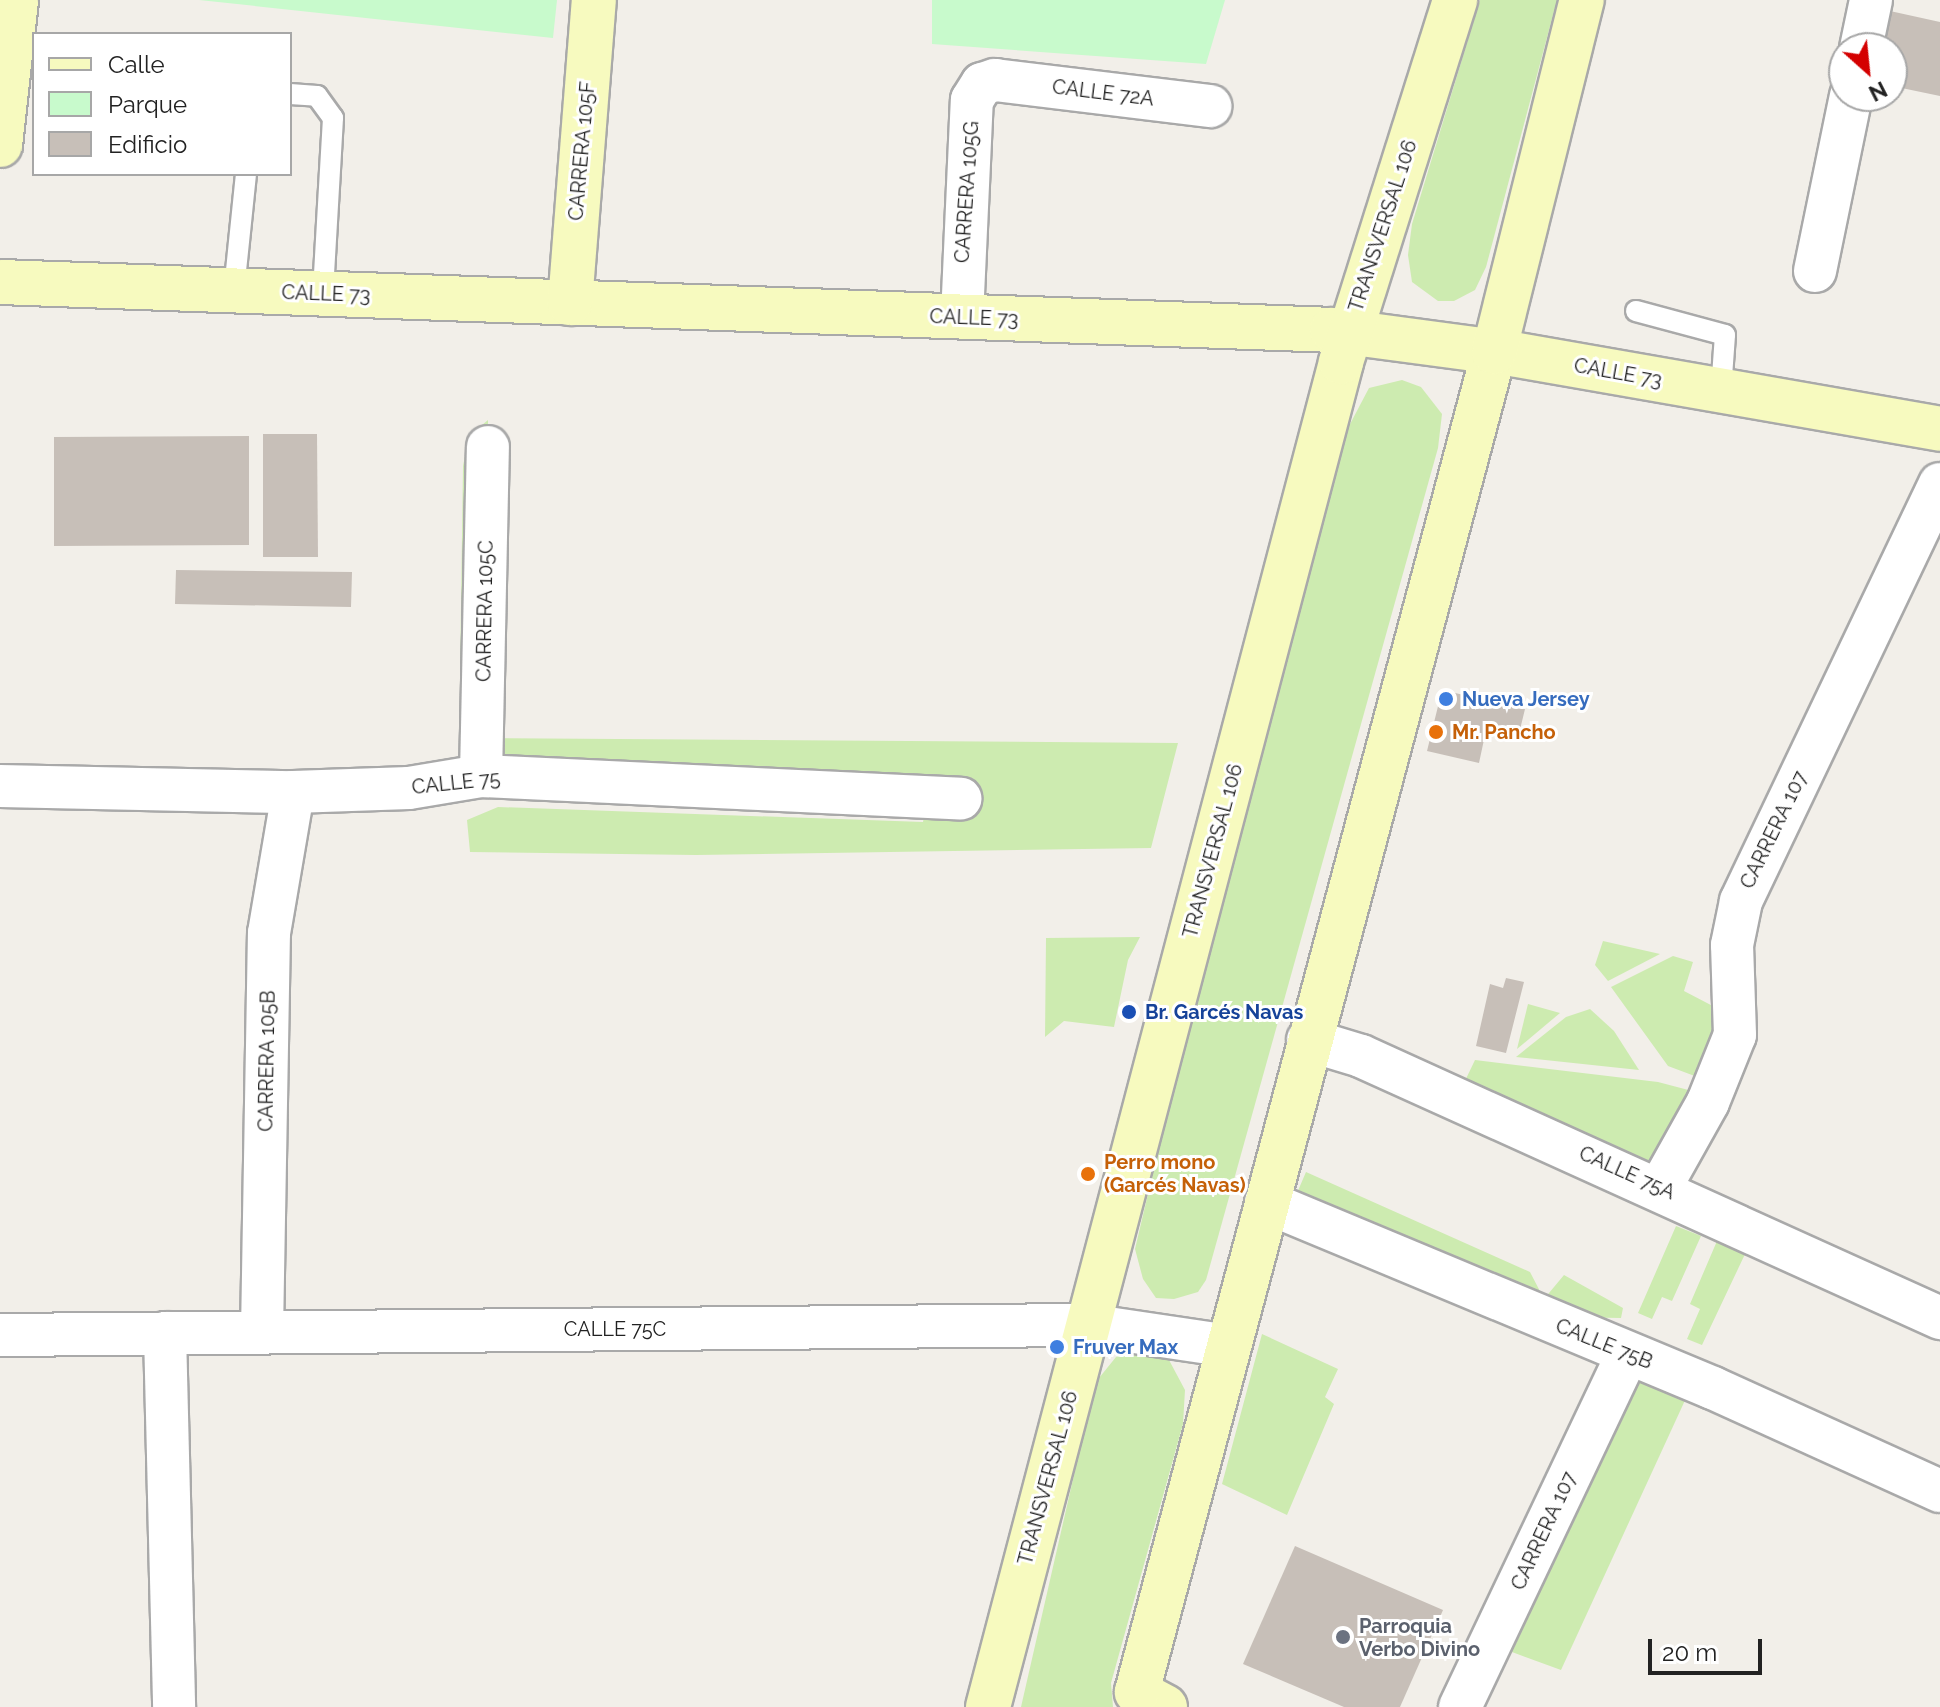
<!DOCTYPE html>
<meta charset="utf-8">
<style>
body{margin:0}
#map{position:relative;width:1940px;height:1707px;overflow:hidden;background:#f2efe9;font-family:Raleway,sans-serif}
div>[style]{position:absolute}
.grass>*{inset:0;background:#cdebb0}
.park>*{inset:0;background:#c8facc}
.building>*{inset:0;background:#c7bfb8}
.roads{filter:drop-shadow(2px 0 #a9a9a9) drop-shadow(-2px 0 #a9a9a9) drop-shadow(0 2px #a9a9a9) drop-shadow(0 -2px #a9a9a9)}
.lane>*{height:20px;margin:-10px;padding:0 10px;transform-origin:10px;border-radius:10px;background:#fff}
.street>*{height:42px;margin:-21px;padding:0 21px;transform-origin:21px;border-radius:21px;background:#fff}
.secondary>*{height:44px;margin:-22px;padding:0 22px;transform-origin:22px;border-radius:22px;background:#f7fabf}
.dots>*{width:22px;height:22px;translate:-50% -50%;box-sizing:border-box;border:4px solid #fff;border-radius:50%}
span{translate:-50% -50%;white-space:nowrap;text-align:center;line-height:1.15;-webkit-text-stroke:6px #fff;paint-order:stroke}
.street-label{font-size:20px;color:#222}
.shop-label{font-size:20px;color:#366cbe;font-weight:700}
.left{translate:0 -50%;text-align:left}
.food-label{font-size:20px;color:#c56008;font-weight:700}
.transit-label{font-size:20px;color:#164399;font-weight:700}
.worship-label{font-size:20px;color:#5b616d;font-weight:700}
.legend{position:absolute;left:32px;top:32px;width:260px;height:144px;box-sizing:border-box;background:#fff;border:2px solid #a7a7a7;margin:0;padding:10px 14px;list-style:none;font-size:24px;color:#222}
.legend li{display:flex;align-items:center;gap:16px;height:40px}
.legend b{width:40px;border:2px solid #a7a7a7}
.north{position:absolute;left:1828px;top:32px;width:80px;height:80px;box-sizing:border-box;background:#fff;border:2px solid #a7a7a7;border-radius:50%;rotate:153deg;font-size:22px;font-weight:700;line-height:32px;text-align:center;color:#222}
.north::after{content:'';display:block;margin:auto;width:28px;height:36px;background:#d40000;clip-path:polygon(50% 0,100% 100%,50% 72%,0 100%)}
.scale{position:absolute;left:1648px;top:1639px;width:114px;height:36px;box-sizing:border-box;border:4px solid #222;border-top:0;padding-left:10px;font-size:24px;line-height:28px;white-space:nowrap;color:#222;-webkit-text-stroke:6px #fff;paint-order:stroke}
</style>
<div id="map">
<div class="grass">
<i style="clip-path:polygon(1480px 0,1557px 0,1486px 267px,1475px 290px,1454px 301px,1438px 301px,1412px 282px,1408px 255px,1412px 224px)"></i>
<i style="clip-path:polygon(1402px 380px,1421px 387px,1442px 414px,1438px 448px,1206px 1280px,1198px 1292px,1174px 1299px,1156px 1298px,1143px 1279px,1135px 1249px,1230px 847px,1349px 426px,1369px 388px)"></i>
<i style="clip-path:polygon(488px 420px,490px 738px,1178px 743px,1151px 848px,696px 855px,470px 852px,467px 820px,498px 807px,923px 822px,925px 811px,503px 786px,468px 718px,460px 673px,463px 466px,469px 436px)"></i>
<i style="clip-path:polygon(1140px 937px,1128px 960px,1114px 1027px,1064px 1021px,1045px 1037px,1046px 938px)"></i>
<i style="clip-path:polygon(1603px 941px,1660px 954px,1608px 981px,1595px 965px)"></i>
<i style="clip-path:polygon(1673px 956px,1693px 962px,1684px 991px,1730px 1015px,1700px 1078px,1668px 1066px,1611px 987px)"></i>
<i style="clip-path:polygon(1528px 1004px,1560px 1013px,1517px 1049px)"></i>
<i style="clip-path:polygon(1590px 1009px,1614px 1031px,1639px 1070px,1516px 1057px,1566px 1017px)"></i>
<i style="clip-path:polygon(1475px 1060px,1658px 1082px,1696px 1092px,1653px 1169px,1463px 1085px)"></i>
<i style="clip-path:polygon(1306px 1172px,1530px 1272px,1544px 1299px,1564px 1275px,1623px 1308px,1621px 1318px,1562px 1317px,1294px 1200px)"></i>
<i style="clip-path:polygon(1676px 1226px,1701px 1236px,1672px 1301px,1662px 1297px,1652px 1319px,1638px 1313px)"></i>
<i style="clip-path:polygon(1717px 1241px,1746px 1252px,1702px 1345px,1687px 1339px,1700px 1309px,1690px 1304px)"></i>
<i style="clip-path:polygon(1262px 1334px,1338px 1369px,1325px 1397px,1334px 1404px,1287px 1515px,1222px 1484px)"></i>
<i style="clip-path:polygon(1146px 1344px,1169px 1360px,1185px 1390px,1183px 1424px,1111px 1683px,1113px 1707px,1021px 1707px,1095px 1383px,1116px 1357px)"></i>
<i style="clip-path:polygon(1639px 1377px,1687px 1396px,1561px 1670px,1512px 1652px)"></i>
</div>
<div class="park">
<i style="clip-path:polygon(199px 0,557px 0,553px 38px)"></i>
<i style="clip-path:polygon(932px 0,1225px 0,1206px 64px,932px 44px)"></i>
</div>
<div class="building">
<i style="clip-path:polygon(1890px 11px,1940px 22px,1940px 96px,1892px 86px,1892px 48px,1882px 48px)"></i>
<i style="clip-path:polygon(263px 434px,317px 434px,318px 557px,263px 557px)"></i>
<i style="clip-path:polygon(249px 436px,249px 545px,54px 546px,54px 437px)"></i>
<i style="clip-path:polygon(176px 570px,352px 572px,351px 607px,175px 604px)"></i>
<i style="clip-path:polygon(1442px 690px,1525px 709px,1517px 742px,1485px 735px,1479px 763px,1427px 751px)"></i>
<i style="clip-path:polygon(1506px 978px,1524px 982px,1506px 1053px,1476px 1046px,1490px 984px,1503px 988px)"></i>
<i style="clip-path:polygon(1295px 1546px,1443px 1610px,1400px 1707px,1344px 1707px,1243px 1664px)"></i>
</div>
<div class="roads">
<div class="lane">
<i style="left:290px;top:94px;width:27px;rotate:4deg"></i>
<i style="left:317px;top:96px;width:27px;rotate:54deg"></i>
<i style="left:333px;top:118px;width:176px;rotate:93.3deg"></i>
<i style="left:234px;top:290px;width:117px;rotate:-84.1deg"></i>
<i style="left:1636px;top:311px;width:92px;rotate:15.1deg"></i>
<i style="left:1725px;top:335px;width:56px;rotate:94.1deg"></i>
</div>
<div class="street">
<i style="left:1861px;top:48px;width:49px;rotate:-78.2deg"></i>
<i style="left:1815px;top:271px;width:179px;rotate:-78.4deg"></i>
<i style="left:962px;top:317px;width:217px;rotate:-87.4deg"></i>
<i style="left:972px;top:100px;width:19px;rotate:-58deg"></i>
<i style="left:982px;top:84px;width:14px;rotate:-17deg"></i>
<i style="left:995px;top:80px;width:217px;rotate:6.9deg"></i>
<i style="left:481px;top:776px;width:329px;rotate:-88.8deg"></i>
<i style="left:0;top:786px;width:293px;rotate:1.2deg"></i>
<i style="left:293px;top:792px;width:116px;rotate:-2deg"></i>
<i style="left:409px;top:788px;width:73px;rotate:-9.5deg"></i>
<i style="left:481px;top:776px;width:480px;rotate:2.7deg"></i>
<i style="left:1308px;top:1040px;width:55px;rotate:16.8deg"></i>
<i style="left:1361px;top:1056px;width:636px;rotate:24.35deg"></i>
<i style="left:1660px;top:1188px;width:98px;rotate:-60.8deg"></i>
<i style="left:1708px;top:1102px;width:72px;rotate:-68.1deg"></i>
<i style="left:1735px;top:1035px;width:90px;rotate:-91.9deg"></i>
<i style="left:1732px;top:945px;width:45px;rotate:-78.4deg"></i>
<i style="left:1741px;top:901px;width:462px;rotate:-64.5deg"></i>
<i style="left:1266px;top:1202px;width:484px;rotate:22.6deg"></i>
<i style="left:1713px;top:1388px;width:249px;rotate:24.4deg"></i>
<i style="left:262px;top:1332px;width:399px;rotate:-89deg"></i>
<i style="left:269px;top:933px;width:143px;rotate:-80.3deg"></i>
<i style="left:165px;top:1333px;width:374px;rotate:88.6deg"></i>
<i style="left:0;top:1335px;width:1088px;rotate:-0.53deg"></i>
<i style="left:1088px;top:1325px;width:142px;rotate:8.5deg"></i>
<i style="left:1460px;top:1707px;width:390px;rotate:-64.6deg"></i>
</div>
<div class="secondary">
<i style="left:0;top:145px;width:146px;rotate:-83.7deg"></i>
<i style="left:0;top:282px;width:1333px;rotate:2.06deg"></i>
<i style="left:1332px;top:330px;width:182px;rotate:7.6deg"></i>
<i style="left:1512px;top:354px;width:435px;rotate:9.9deg"></i>
<i style="left:570px;top:303px;width:304px;rotate:-85.5deg"></i>
<i style="left:988px;top:1707px;width:1391px;rotate:-75.29deg"></i>
<i style="left:1341px;top:362px;width:380px;rotate:-72.5deg"></i>
<i style="left:1165px;top:1707px;width:32px;rotate:-152deg"></i>
<i style="left:1137px;top:1692px;width:1387px;rotate:-75.08deg"></i>
<i style="left:1494px;top:352px;width:363px;rotate:-76deg"></i>
</div>
</div>
<div class="dots">
<i style="left:1446px;top:699px;background:#3f7fe0"></i>
<i style="left:1436px;top:732px;background:#e8710a"></i>
<i style="left:1129px;top:1012px;background:#1a4fb4"></i>
<i style="left:1088px;top:1174px;background:#e8710a"></i>
<i style="left:1057px;top:1347px;background:#3f7fe0"></i>
<i style="left:1343px;top:1637px;background:#6b7280"></i>
</div>
<div class="street-label">
<span style="left:1103px;top:93px;rotate:7deg">CALLE 72A</span>
<span style="left:582px;top:151px;rotate:-85deg">CARRERA 105F</span>
<span style="left:967px;top:192px;rotate:-86deg">CARRERA 105G</span>
<span style="left:1383px;top:226px;rotate:-72deg">TRANSVERSAL 106</span>
<span style="left:326px;top:294px;rotate:2deg">CALLE 73</span>
<span style="left:974px;top:318px;rotate:2deg">CALLE 73</span>
<span style="left:1618px;top:373px;rotate:10deg">CALLE 73</span>
<span style="left:485px;top:611px;rotate:-89deg">CARRERA 105C</span>
<span style="left:456px;top:783px;rotate:-6deg">CALLE 75</span>
<span style="left:1774px;top:830px;rotate:-64deg">CARRERA 107</span>
<span style="left:1213px;top:851px;rotate:-75deg">TRANSVERSAL 106</span>
<span style="left:267px;top:1061px;rotate:-89deg">CARRERA 105B</span>
<span style="left:1627px;top:1173px;rotate:24deg">CALLE 75A</span>
<span style="left:615px;top:1329px">CALLE 75C</span>
<span style="left:1604px;top:1344px;rotate:22deg">CALLE 75B</span>
<span style="left:1048px;top:1478px;rotate:-75deg">TRANSVERSAL 106</span>
<span style="left:1544px;top:1531px;rotate:-65deg">CARRERA 107</span>
</div>
<div class="shop-label">
<span class="left" style="left:1462px;top:699px">Nueva Jersey</span>
<span class="left" style="left:1073px;top:1347px">Fruver Max</span>
</div>
<div class="food-label">
<span class="left" style="left:1452px;top:732px">Mr. Pancho</span>
<span class="left" style="left:1104px;top:1174px">Perro mono<br>(Garcés Navas)</span>
</div>
<div class="transit-label">
<span class="left" style="left:1145px;top:1012px">Br. Garcés Navas</span>
</div>
<div class="worship-label">
<span class="left" style="left:1359px;top:1638px">Parroquia<br>Verbo Divino</span>
</div>
<ul class="legend">
<li><b style="height:10px;background:#f7fabf"></b>Calle</li>
<li><b style="height:22px;background:#c8facc"></b>Parque</li>
<li><b style="height:22px;background:#c7bfb8"></b>Edificio</li>
</ul>
<div class="north">N</div>
<div class="scale">20 m</div>
</div>
